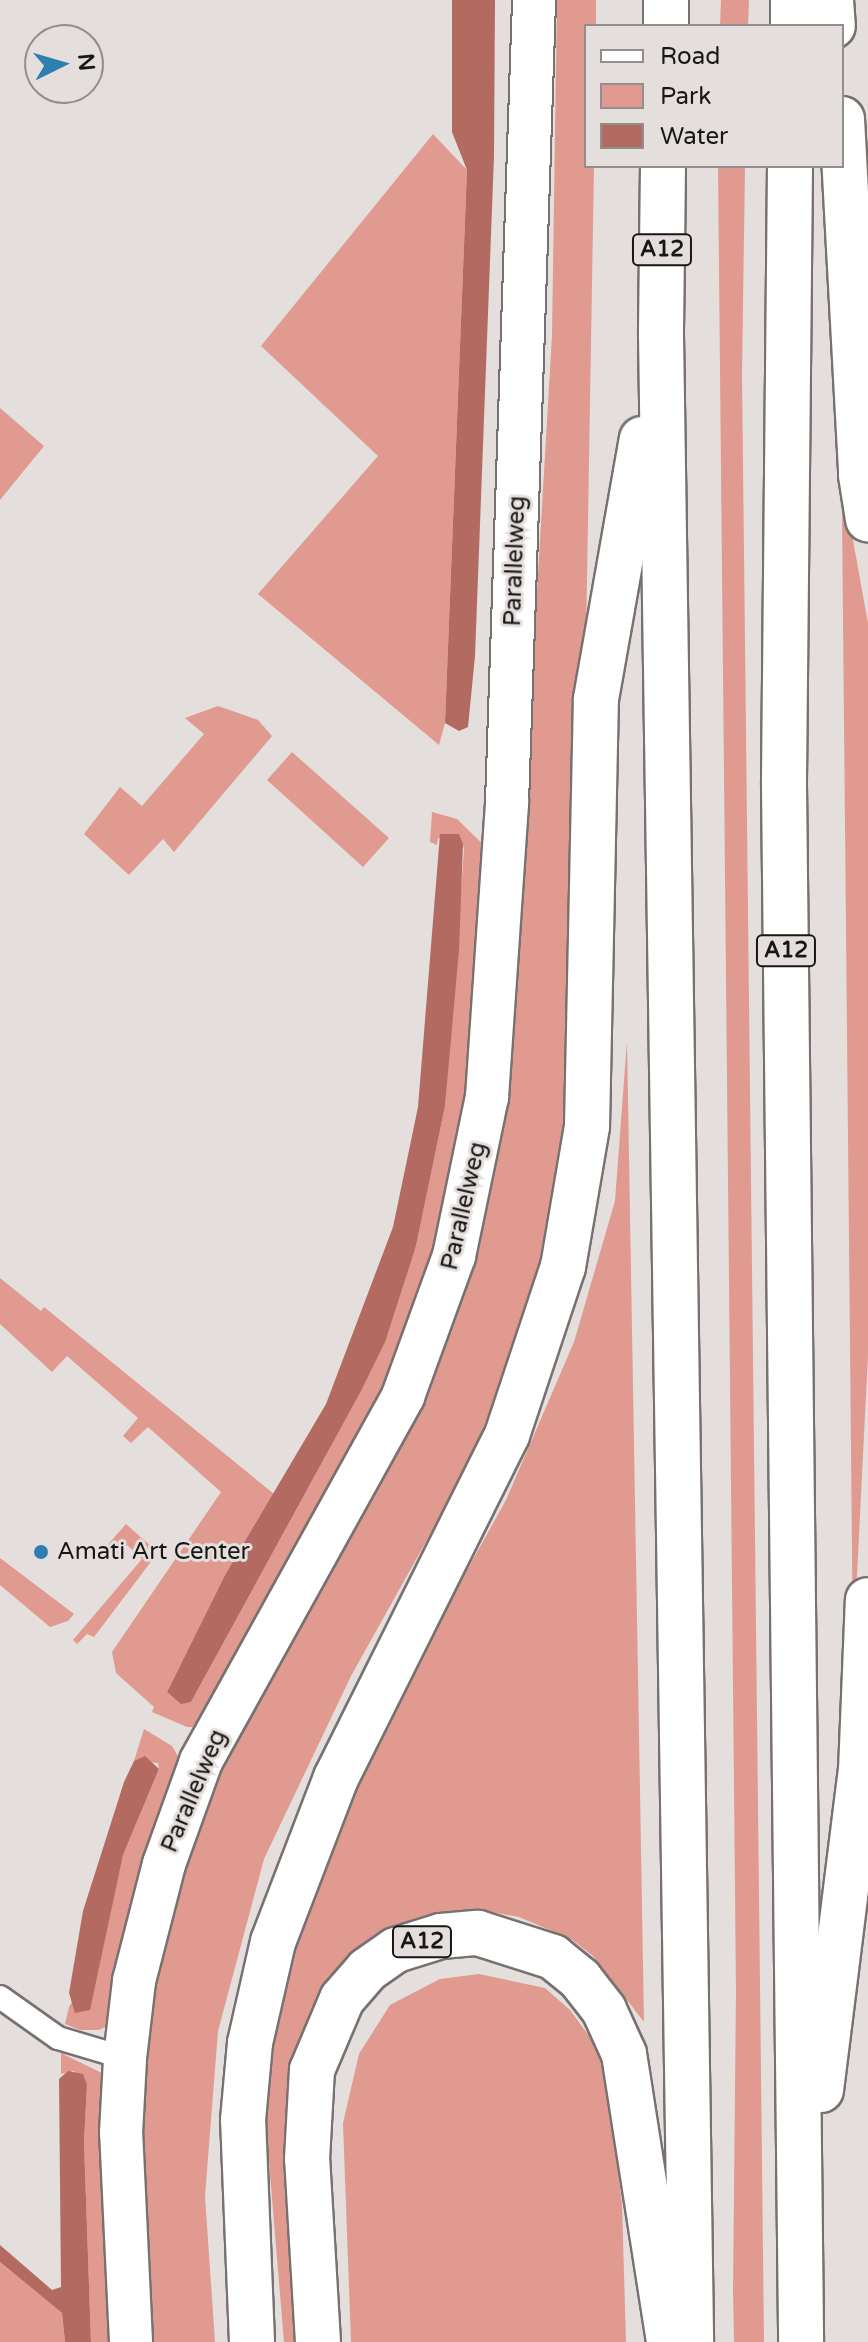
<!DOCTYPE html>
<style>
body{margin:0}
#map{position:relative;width:868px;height:2342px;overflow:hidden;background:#e4dedc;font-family:"Varela Round",sans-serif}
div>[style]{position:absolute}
.green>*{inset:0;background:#e09a8f}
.water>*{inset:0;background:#b36b61}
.roads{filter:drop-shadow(2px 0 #777170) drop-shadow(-2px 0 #777170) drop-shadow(0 2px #777170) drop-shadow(0 -2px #777170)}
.lane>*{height:22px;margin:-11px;padding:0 11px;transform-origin:11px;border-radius:11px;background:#fff}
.street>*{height:42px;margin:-21px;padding:0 21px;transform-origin:21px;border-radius:21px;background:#fff}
.highway>*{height:44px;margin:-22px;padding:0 22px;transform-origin:22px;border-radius:22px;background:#fff}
.dots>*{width:22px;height:22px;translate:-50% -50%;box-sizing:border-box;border:4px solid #e4dedc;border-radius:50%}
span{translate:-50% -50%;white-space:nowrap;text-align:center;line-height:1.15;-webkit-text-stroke:6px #e4dedc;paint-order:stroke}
.shield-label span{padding:2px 6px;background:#e4dedc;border:2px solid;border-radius:6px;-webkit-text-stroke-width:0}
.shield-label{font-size:22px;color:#191716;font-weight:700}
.street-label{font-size:24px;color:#191716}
.poi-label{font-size:24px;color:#191716}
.left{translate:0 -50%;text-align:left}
.legend{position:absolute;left:584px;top:24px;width:260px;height:144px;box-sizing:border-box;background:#e4dedc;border:2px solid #938e8d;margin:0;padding:10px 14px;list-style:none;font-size:24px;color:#191716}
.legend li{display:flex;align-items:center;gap:16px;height:40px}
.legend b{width:40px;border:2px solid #938e8d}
.north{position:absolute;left:24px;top:24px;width:80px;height:80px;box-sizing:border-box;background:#e4dedc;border:2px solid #938e8d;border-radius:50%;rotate:85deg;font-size:22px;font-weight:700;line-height:32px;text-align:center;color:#191716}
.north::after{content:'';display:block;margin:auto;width:28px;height:36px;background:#2c7faf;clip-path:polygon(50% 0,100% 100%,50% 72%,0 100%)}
</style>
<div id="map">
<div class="green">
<i style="clip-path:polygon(557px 0,596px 0,596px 26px,586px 26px,586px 166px,594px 166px,586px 639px,565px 1192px,527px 1325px,461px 1479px,351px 1676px,264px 1859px,218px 2031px,205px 2196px,215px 2342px,146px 2342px,136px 2180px,147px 1997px,204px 1793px,396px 1448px,514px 984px,552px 336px)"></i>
<i style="clip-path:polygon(721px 0,749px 0,748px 26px,720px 26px)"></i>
<i style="clip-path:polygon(433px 134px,467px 170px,445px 723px,439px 745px,258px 594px,378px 456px,261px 346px)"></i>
<i style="clip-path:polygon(718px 166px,745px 166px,742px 375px,764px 2342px,734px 2342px,733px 2291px,736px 1991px)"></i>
<i style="clip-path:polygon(0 408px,44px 446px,0 500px)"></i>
<i style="clip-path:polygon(842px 513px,848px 513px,868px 623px,868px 1355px,853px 1655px)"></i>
<i style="clip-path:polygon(218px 706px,258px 720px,272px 736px,174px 852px,163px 839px,129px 875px,84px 834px,120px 787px,142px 806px,204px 734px,185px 718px)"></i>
<i style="clip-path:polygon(292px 752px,389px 838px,363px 867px,267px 780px)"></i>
<i style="clip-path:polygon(432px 812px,457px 819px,491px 852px,470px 1120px,411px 1344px,196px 1727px,187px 1727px,152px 1712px,154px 1707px,116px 1673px,112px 1652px,221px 1492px,148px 1427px,131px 1443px,123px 1436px,138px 1418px,67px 1356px,52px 1372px,0 1324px,0 1278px,41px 1311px,44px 1307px,274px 1494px,225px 1575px,167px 1692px,181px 1703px,191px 1702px,360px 1393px,416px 1246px,445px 1106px,464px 850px,463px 844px,438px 838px,437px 845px,430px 842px)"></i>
<i style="clip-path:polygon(627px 1041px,644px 2022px,593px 1956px,571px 1939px,519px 1917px,491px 1912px,435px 1915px,383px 1934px,321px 1992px,298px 2043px,307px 2342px,284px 2342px,264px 2102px,269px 2036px,312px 1876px,395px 1700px,506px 1500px,574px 1342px,615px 1201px)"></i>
<i style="clip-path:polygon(126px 1524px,153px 1548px,150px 1563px,94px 1637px,87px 1634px,77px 1644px,73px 1640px,142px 1559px,127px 1545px,116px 1558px,105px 1548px)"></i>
<i style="clip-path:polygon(0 1558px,74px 1614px,68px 1621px,50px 1627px,0 1585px)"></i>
<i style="clip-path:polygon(144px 1729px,172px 1746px,183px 1765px,115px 2022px,99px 2030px,80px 2030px,65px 2024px,69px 2007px,99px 1956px,123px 1855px,159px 1769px,158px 1763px,134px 1761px)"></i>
<i style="clip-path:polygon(479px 1974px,545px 1988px,570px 2010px,592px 2040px,606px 2072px,622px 2204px,626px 2342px,351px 2342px,343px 2123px,359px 2054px,390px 2005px,440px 1979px)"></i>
<i style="clip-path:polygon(61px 2053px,106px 2075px,113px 2342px,91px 2342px,84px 2142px,87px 2085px,74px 2071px,61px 2074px)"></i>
<i style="clip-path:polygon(0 2262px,62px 2313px,65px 2342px,0 2342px)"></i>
</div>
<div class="water">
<i style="clip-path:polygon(452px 0,495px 0,494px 156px,475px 656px,468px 727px,459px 731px,445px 723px,467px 170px,452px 132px)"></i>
<i style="clip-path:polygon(440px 834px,459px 834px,463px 844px,459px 950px,445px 1106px,416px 1246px,385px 1342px,360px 1393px,191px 1702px,181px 1704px,167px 1692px,225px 1575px,326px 1404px,393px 1227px,418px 1107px)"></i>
<i style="clip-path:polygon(145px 1756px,159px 1769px,123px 1855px,90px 2010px,75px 2013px,69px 1993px,83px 1911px,124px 1782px,134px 1761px)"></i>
<i style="clip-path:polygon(68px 2071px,83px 2074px,87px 2085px,84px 2142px,91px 2342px,65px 2342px,62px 2313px,0 2262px,0 2245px,52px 2290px,61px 2287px,59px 2079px)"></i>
</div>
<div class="roads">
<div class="lane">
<i style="left:0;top:1997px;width:71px;rotate:35.3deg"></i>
<i style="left:58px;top:2038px;width:70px;rotate:16.6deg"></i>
</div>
<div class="street">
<i style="left:131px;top:2342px;width:209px;rotate:-92.7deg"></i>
<i style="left:121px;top:2133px;width:75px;rotate:-86.9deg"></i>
<i style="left:125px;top:2058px;width:78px;rotate:-83.3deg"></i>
<i style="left:134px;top:1981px;width:121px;rotate:-75.6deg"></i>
<i style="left:164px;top:1864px;width:109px;rotate:-70.2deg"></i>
<i style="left:201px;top:1761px;width:417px;rotate:-61deg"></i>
<i style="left:403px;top:1396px;width:149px;rotate:-70deg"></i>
<i style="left:454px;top:1256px;width:162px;rotate:-78.3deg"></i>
<i style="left:487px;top:1097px;width:295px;rotate:-86.1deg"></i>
<i style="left:507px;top:803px;width:803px;rotate:-88.07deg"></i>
</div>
<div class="highway">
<i style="left:831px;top:0;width:26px;rotate:86deg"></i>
<i style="left:666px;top:26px;width:26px;rotate:-90deg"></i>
<i style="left:793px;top:26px;width:26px;rotate:-90deg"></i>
<i style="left:842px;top:119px;width:357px;rotate:86.9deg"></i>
<i style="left:861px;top:475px;width:45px;rotate:81deg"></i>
<i style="left:663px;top:166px;width:169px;rotate:90.7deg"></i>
<i style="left:661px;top:335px;width:2007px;rotate:89.14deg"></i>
<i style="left:790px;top:166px;width:619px;rotate:90.56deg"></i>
<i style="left:784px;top:785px;width:1557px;rotate:89.37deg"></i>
<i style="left:821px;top:2090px;width:321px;rotate:-82.9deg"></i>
<i style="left:861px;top:1771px;width:171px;rotate:-87.7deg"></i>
<i style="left:252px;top:2342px;width:222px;rotate:-92.3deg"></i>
<i style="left:243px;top:2120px;width:77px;rotate:-84.8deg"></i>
<i style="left:250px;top:2043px;width:104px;rotate:-77.2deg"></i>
<i style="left:273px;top:1942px;width:176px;rotate:-69deg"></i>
<i style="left:336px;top:1778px;width:383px;rotate:-63.5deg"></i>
<i style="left:507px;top:1435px;width:177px;rotate:-71.6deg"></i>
<i style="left:563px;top:1267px;width:143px;rotate:-80.3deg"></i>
<i style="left:587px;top:1126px;width:427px;rotate:-88.8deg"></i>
<i style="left:596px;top:699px;width:264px;rotate:-80deg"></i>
<i style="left:318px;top:2342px;width:183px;rotate:-93.4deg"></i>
<i style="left:307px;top:2159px;width:89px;rotate:-86.8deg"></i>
<i style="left:312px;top:2070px;width:77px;rotate:-67.1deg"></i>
<i style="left:342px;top:1999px;width:38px;rotate:-49deg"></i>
<i style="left:367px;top:1970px;width:35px;rotate:-35deg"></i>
<i style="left:396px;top:1950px;width:47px;rotate:-17.3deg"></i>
<i style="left:441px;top:1936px;width:37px;rotate:-5deg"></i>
<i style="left:478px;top:1933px;width:79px;rotate:17.7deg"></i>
<i style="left:553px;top:1957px;width:35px;rotate:39deg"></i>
<i style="left:580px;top:1979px;width:39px;rotate:52deg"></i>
<i style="left:604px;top:2010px;width:48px;rotate:65.6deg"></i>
<i style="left:624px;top:2054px;width:291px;rotate:81.1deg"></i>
</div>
</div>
<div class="dots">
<i style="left:41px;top:1552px;background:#2c7faf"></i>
</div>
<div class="shield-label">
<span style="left:662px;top:250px">A12</span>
<span style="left:786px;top:951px">A12</span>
<span style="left:422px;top:1942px">A12</span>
</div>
<div class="street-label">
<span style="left:515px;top:561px;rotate:-88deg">Parallelweg</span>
<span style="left:464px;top:1206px;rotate:-77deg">Parallelweg</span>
<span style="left:194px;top:1791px;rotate:-67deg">Parallelweg</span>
</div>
<div class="poi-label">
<span class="left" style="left:57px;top:1552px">Amati Art Center</span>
</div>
<ul class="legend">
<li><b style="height:10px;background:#fff"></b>Road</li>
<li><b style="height:22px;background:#e09a8f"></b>Park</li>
<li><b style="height:22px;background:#b36b61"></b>Water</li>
</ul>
<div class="north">N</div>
</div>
